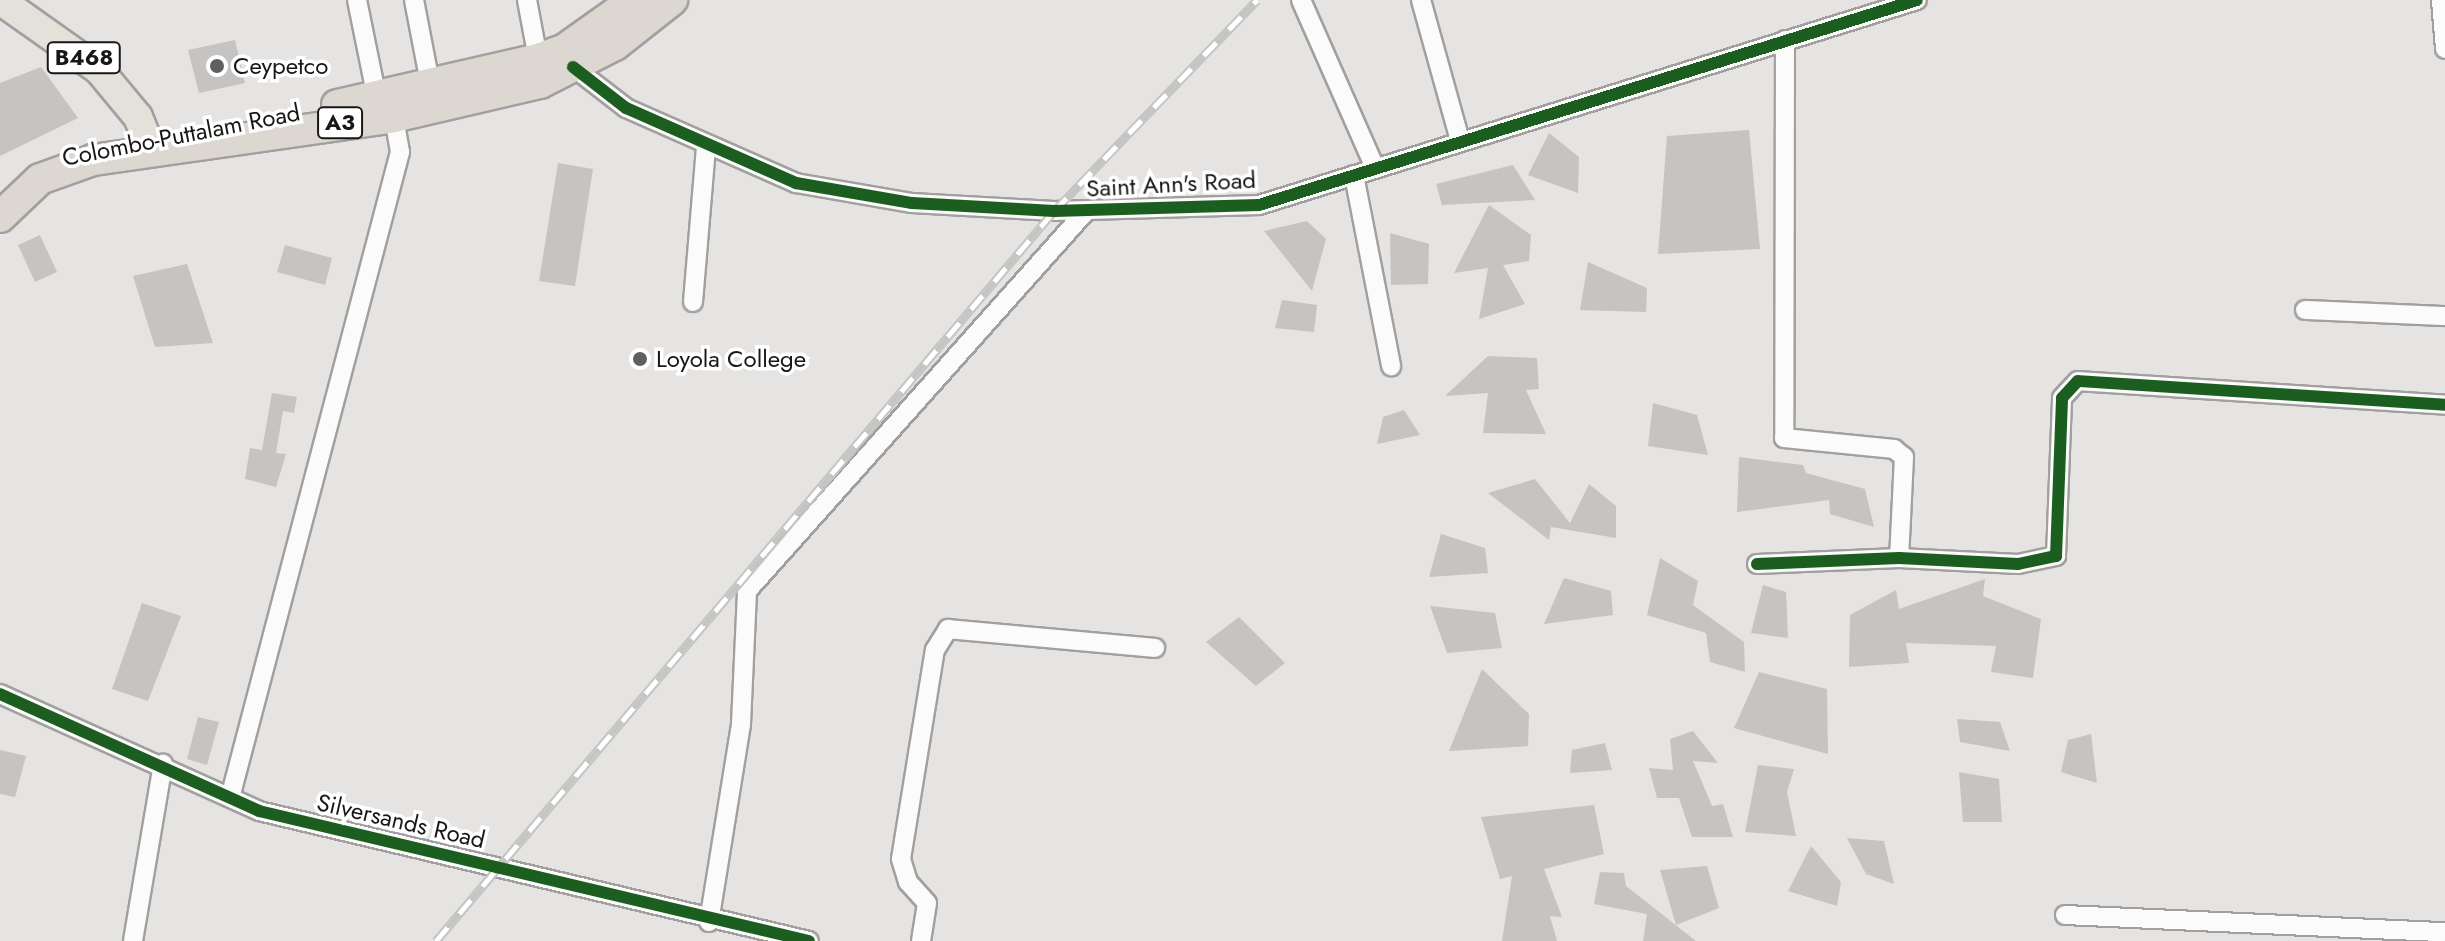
<!DOCTYPE html>
<style>
body{margin:0}
#map{position:relative;width:2445px;height:941px;overflow:hidden;background:#e6e4e2;font-family:Jost,sans-serif}
div>[style]{position:absolute}
.building>*{inset:0;background:#c5c4c2}
.roads{filter:drop-shadow(2px 0 #a2a09e) drop-shadow(-2px 0 #a2a09e) drop-shadow(0 2px #a2a09e) drop-shadow(0 -2px #a2a09e)}
.minor>*{height:18px;margin:-9px;padding:0 9px;transform-origin:9px;border-radius:9px;background:#fbfbfb}
.primary>*{height:28px;margin:-14px;padding:0 14px;transform-origin:14px;border-radius:14px;background:#e4e1db}
.trunk>*{height:30px;margin:-15px;padding:0 15px;transform-origin:15px;border-radius:15px;background:#dcd8d1}
.rail>*{height:9px;margin-top:-4.5px;transform-origin:0;background:repeating-linear-gradient(90deg,#fff 0 18px,#c5c5c4 0 36px);box-sizing:border-box;border-block:2px solid #c5c5c4}
.cycleway>*{height:12px;margin:-6px;padding:0 6px;transform-origin:6px;border-radius:6px;background:#1b5e20}
.dots>*{width:22px;height:22px;translate:-50% -50%;box-sizing:border-box;border:4px solid #fff;border-radius:50%}
span{translate:-50% -50%;white-space:nowrap;text-align:center;line-height:1.15;-webkit-text-stroke:7px #fff;paint-order:stroke}
.shield-label span{padding:2px 6px;background:#fff;border:2px solid;border-radius:6px;-webkit-text-stroke-width:0}
.shield-label{font-size:22px;color:#181715;font-weight:700}
.poi-label{font-size:24px;color:#181715}
.left{translate:0 -50%;text-align:left}
.street-label{font-size:24px;color:#181715}
</style>
<div id="map">
<div class="building">
<i style="clip-path:polygon(235px 40px,245px 83px,199px 93px,188px 50px)"></i>
<i style="clip-path:polygon(41px 67px,78px 118px,0 156px,0 83px)"></i>
<i style="clip-path:polygon(1749px 130px,1760px 249px,1658px 254px,1667px 136px)"></i>
<i style="clip-path:polygon(1549px 133px,1579px 157px,1578px 193px,1528px 175px)"></i>
<i style="clip-path:polygon(558px 163px,593px 169px,575px 286px,539px 281px)"></i>
<i style="clip-path:polygon(1513px 165px,1535px 200px,1442px 205px,1436px 184px)"></i>
<i style="clip-path:polygon(1489px 205px,1531px 235px,1529px 261px,1503px 265px,1525px 304px,1479px 319px,1488px 268px,1454px 273px)"></i>
<i style="clip-path:polygon(1307px 221px,1326px 239px,1312px 291px,1264px 231px)"></i>
<i style="clip-path:polygon(1390px 233px,1429px 244px,1428px 284px,1391px 285px)"></i>
<i style="clip-path:polygon(40px 235px,57px 272px,35px 282px,18px 245px)"></i>
<i style="clip-path:polygon(285px 245px,332px 258px,325px 285px,277px 272px)"></i>
<i style="clip-path:polygon(1588px 262px,1647px 288px,1646px 312px,1580px 310px)"></i>
<i style="clip-path:polygon(187px 264px,213px 343px,155px 347px,133px 276px)"></i>
<i style="clip-path:polygon(1282px 300px,1317px 305px,1314px 332px,1275px 328px)"></i>
<i style="clip-path:polygon(1488px 356px,1537px 358px,1539px 389px,1526px 390px,1546px 434px,1483px 433px,1488px 393px,1445px 396px)"></i>
<i style="clip-path:polygon(272px 393px,297px 397px,294px 413px,283px 411px,276px 453px,286px 454px,276px 487px,245px 479px,250px 448px,262px 450px)"></i>
<i style="clip-path:polygon(1653px 403px,1697px 415px,1708px 455px,1648px 446px)"></i>
<i style="clip-path:polygon(1404px 410px,1420px 435px,1377px 444px,1383px 417px)"></i>
<i style="clip-path:polygon(1739px 457px,1803px 465px,1806px 473px,1865px 489px,1874px 527px,1830px 514px,1829px 500px,1737px 512px)"></i>
<i style="clip-path:polygon(1535px 479px,1570px 523px,1589px 484px,1616px 506px,1616px 538px,1551px 527px,1549px 540px,1488px 493px)"></i>
<i style="clip-path:polygon(1441px 534px,1485px 548px,1488px 573px,1429px 577px)"></i>
<i style="clip-path:polygon(1660px 558px,1698px 581px,1693px 605px,1744px 642px,1745px 672px,1710px 662px,1706px 633px,1647px 615px)"></i>
<i style="clip-path:polygon(1564px 578px,1611px 591px,1613px 615px,1544px 624px)"></i>
<i style="clip-path:polygon(1985px 579px,1983px 596px,2041px 619px,2033px 678px,1991px 672px,1996px 646px,1906px 643px,1909px 663px,1849px 667px,1850px 615px,1896px 590px,1899px 609px)"></i>
<i style="clip-path:polygon(1763px 585px,1786px 592px,1788px 638px,1751px 633px)"></i>
<i style="clip-path:polygon(142px 603px,181px 616px,148px 701px,112px 689px)"></i>
<i style="clip-path:polygon(1430px 606px,1495px 613px,1502px 648px,1447px 653px)"></i>
<i style="clip-path:polygon(1239px 617px,1285px 663px,1256px 686px,1206px 642px)"></i>
<i style="clip-path:polygon(1482px 669px,1529px 714px,1528px 746px,1449px 751px)"></i>
<i style="clip-path:polygon(1759px 672px,1827px 689px,1828px 754px,1734px 728px)"></i>
<i style="clip-path:polygon(198px 717px,219px 722px,207px 765px,187px 759px)"></i>
<i style="clip-path:polygon(1957px 719px,2000px 722px,2010px 751px,1960px 742px)"></i>
<i style="clip-path:polygon(1693px 731px,1718px 763px,1693px 761px,1712px 806px,1723px 804px,1733px 837px,1692px 837px,1679px 798px,1657px 798px,1649px 768px,1673px 770px,1670px 739px)"></i>
<i style="clip-path:polygon(2091px 734px,2097px 783px,2061px 772px,2068px 740px)"></i>
<i style="clip-path:polygon(1605px 743px,1612px 770px,1570px 773px,1572px 750px)"></i>
<i style="clip-path:polygon(0 750px,26px 756px,15px 797px,0 794px)"></i>
<i style="clip-path:polygon(1758px 765px,1794px 769px,1787px 792px,1796px 836px,1745px 832px)"></i>
<i style="clip-path:polygon(1959px 772px,1999px 779px,2002px 822px,1963px 822px)"></i>
<i style="clip-path:polygon(1594px 805px,1604px 854px,1544px 869px,1562px 917px,1550px 916px,1557px 941px,1502px 941px,1512px 876px,1500px 879px,1481px 817px)"></i>
<i style="clip-path:polygon(1847px 838px,1884px 841px,1894px 884px,1866px 874px)"></i>
<i style="clip-path:polygon(1811px 846px,1841px 882px,1837px 906px,1788px 891px)"></i>
<i style="clip-path:polygon(1707px 866px,1719px 908px,1676px 925px,1660px 870px)"></i>
<i style="clip-path:polygon(1600px 872px,1624px 873px,1626px 886px,1696px 941px,1643px 941px,1647px 914px,1594px 904px)"></i>
</div>
<div class="roads">
<div class="minor">
<i style="left:357px;top:0;width:100px;rotate:78.5deg"></i>
<i style="left:414px;top:0;width:90px;rotate:79.1deg"></i>
<i style="left:527px;top:0;width:60px;rotate:79.4deg"></i>
<i style="left:1301px;top:0;width:184px;rotate:66.2deg"></i>
<i style="left:1421px;top:0;width:146px;rotate:74.5deg"></i>
<i style="left:2441px;top:0;width:49px;rotate:85.3deg"></i>
<i style="left:1785px;top:40px;width:398px;rotate:90.1deg"></i>
<i style="left:1784px;top:438px;width:111px;rotate:5.7deg"></i>
<i style="left:1894px;top:449px;width:13px;rotate:39deg"></i>
<i style="left:1904px;top:457px;width:101px;rotate:92.8deg"></i>
<i style="left:573px;top:67px;width:67px;rotate:37.7deg"></i>
<i style="left:626px;top:108px;width:186px;rotate:23.8deg"></i>
<i style="left:796px;top:183px;width:118px;rotate:9.8deg"></i>
<i style="left:912px;top:203px;width:142px;rotate:3.2deg"></i>
<i style="left:1054px;top:211px;width:205px;rotate:-1.7deg"></i>
<i style="left:1259px;top:205px;width:689px;rotate:-17.3deg"></i>
<i style="left:1354px;top:175px;width:195px;rotate:79deg"></i>
<i style="left:693px;top:302px;width:156px;rotate:-85.2deg"></i>
<i style="left:2305px;top:310px;width:140px;rotate:2.5deg"></i>
<i style="left:1757px;top:564px;width:142px;rotate:-2.4deg"></i>
<i style="left:1899px;top:558px;width:119px;rotate:2.9deg"></i>
<i style="left:2018px;top:564px;width:39px;rotate:-12deg"></i>
<i style="left:2056px;top:556px;width:158px;rotate:-87.8deg"></i>
<i style="left:2062px;top:398px;width:23px;rotate:-47deg"></i>
<i style="left:2078px;top:381px;width:368px;rotate:3.7deg"></i>
<i style="left:0;top:694px;width:284px;rotate:24.3deg"></i>
<i style="left:259px;top:811px;width:565px;rotate:13.3deg"></i>
<i style="left:231px;top:794px;width:664px;rotate:-75.25deg"></i>
<i style="left:400px;top:152px;width:36px;rotate:-100deg"></i>
<i style="left:2065px;top:915px;width:380px;rotate:2.6deg"></i>
<i style="left:709px;top:922px;width:201px;rotate:-80.8deg"></i>
<i style="left:741px;top:724px;width:133px;rotate:-87.4deg"></i>
<i style="left:747px;top:591px;width:509px;rotate:-48.26deg"></i>
<i style="left:133px;top:941px;width:180px;rotate:-80.4deg"></i>
<i style="left:921px;top:941px;width:38px;rotate:-81deg"></i>
<i style="left:927px;top:903px;width:28px;rotate:-132deg"></i>
<i style="left:908px;top:882px;width:24px;rotate:-107deg"></i>
<i style="left:901px;top:859px;width:212px;rotate:-80.8deg"></i>
<i style="left:935px;top:650px;width:25px;rotate:-58deg"></i>
<i style="left:948px;top:629px;width:208px;rotate:5.2deg"></i>
</div>
<div class="primary">
<i style="left:0;top:0;width:121px;rotate:35.3deg"></i>
<i style="left:99px;top:70px;width:61px;rotate:50.3deg"></i>
<i style="left:138px;top:117px;width:35px;rotate:68deg"></i>
</div>
<div class="trunk">
<i style="left:337px;top:105px;width:206px;rotate:-12.9deg"></i>
<i style="left:538px;top:59px;width:29px;rotate:-20deg"></i>
<i style="left:565px;top:49px;width:85px;rotate:-35.4deg"></i>
<i style="left:0;top:217px;width:55px;rotate:-43.5deg"></i>
<i style="left:40px;top:179px;width:56px;rotate:-19.7deg"></i>
<i style="left:93px;top:160px;width:304px;rotate:-8.1deg"></i>
<i style="left:394px;top:117px;width:150px;rotate:-13.1deg"></i>
<i style="left:540px;top:83px;width:84px;rotate:-26.9deg"></i>
<i style="left:615px;top:45px;width:73px;rotate:-38.3deg"></i>
</div>
</div>
<div class="rail">
<i style="left:436px;top:941px;width:956px;rotate:-49.75deg"></i>
<i style="left:1054px;top:211px;width:293px;rotate:-46.1deg"></i>
</div>
<div class="cycleway">
<i style="left:573px;top:67px;width:67px;rotate:37.7deg"></i>
<i style="left:626px;top:108px;width:186px;rotate:23.8deg"></i>
<i style="left:796px;top:183px;width:118px;rotate:9.8deg"></i>
<i style="left:912px;top:203px;width:142px;rotate:3.2deg"></i>
<i style="left:1054px;top:211px;width:205px;rotate:-1.7deg"></i>
<i style="left:1259px;top:205px;width:689px;rotate:-17.3deg"></i>
<i style="left:1757px;top:564px;width:142px;rotate:-2.4deg"></i>
<i style="left:1899px;top:558px;width:119px;rotate:2.9deg"></i>
<i style="left:2018px;top:564px;width:39px;rotate:-12deg"></i>
<i style="left:2056px;top:556px;width:158px;rotate:-87.8deg"></i>
<i style="left:2062px;top:398px;width:23px;rotate:-47deg"></i>
<i style="left:2078px;top:381px;width:368px;rotate:3.7deg"></i>
<i style="left:0;top:694px;width:284px;rotate:24.3deg"></i>
<i style="left:259px;top:811px;width:565px;rotate:13.3deg"></i>
</div>
<div class="dots">
<i style="left:217px;top:66px;background:#605f5d"></i>
<i style="left:640px;top:359px;background:#605f5d"></i>
</div>
<div class="shield-label">
<span style="left:84px;top:58px">B468</span>
<span style="left:340px;top:123px">A3</span>
</div>
<div class="poi-label">
<span class="left" style="left:233px;top:66px">Ceypetco</span>
<span class="left" style="left:656px;top:359px">Loyola College</span>
</div>
<div class="street-label">
<span style="left:181px;top:135px;rotate:-11deg">Colombo-Puttalam Road</span>
<span style="left:1171px;top:184px;rotate:-3deg">Saint Ann's Road</span>
<span style="left:401px;top:821px;rotate:13deg">Silversands Road</span>
</div>
</div>
